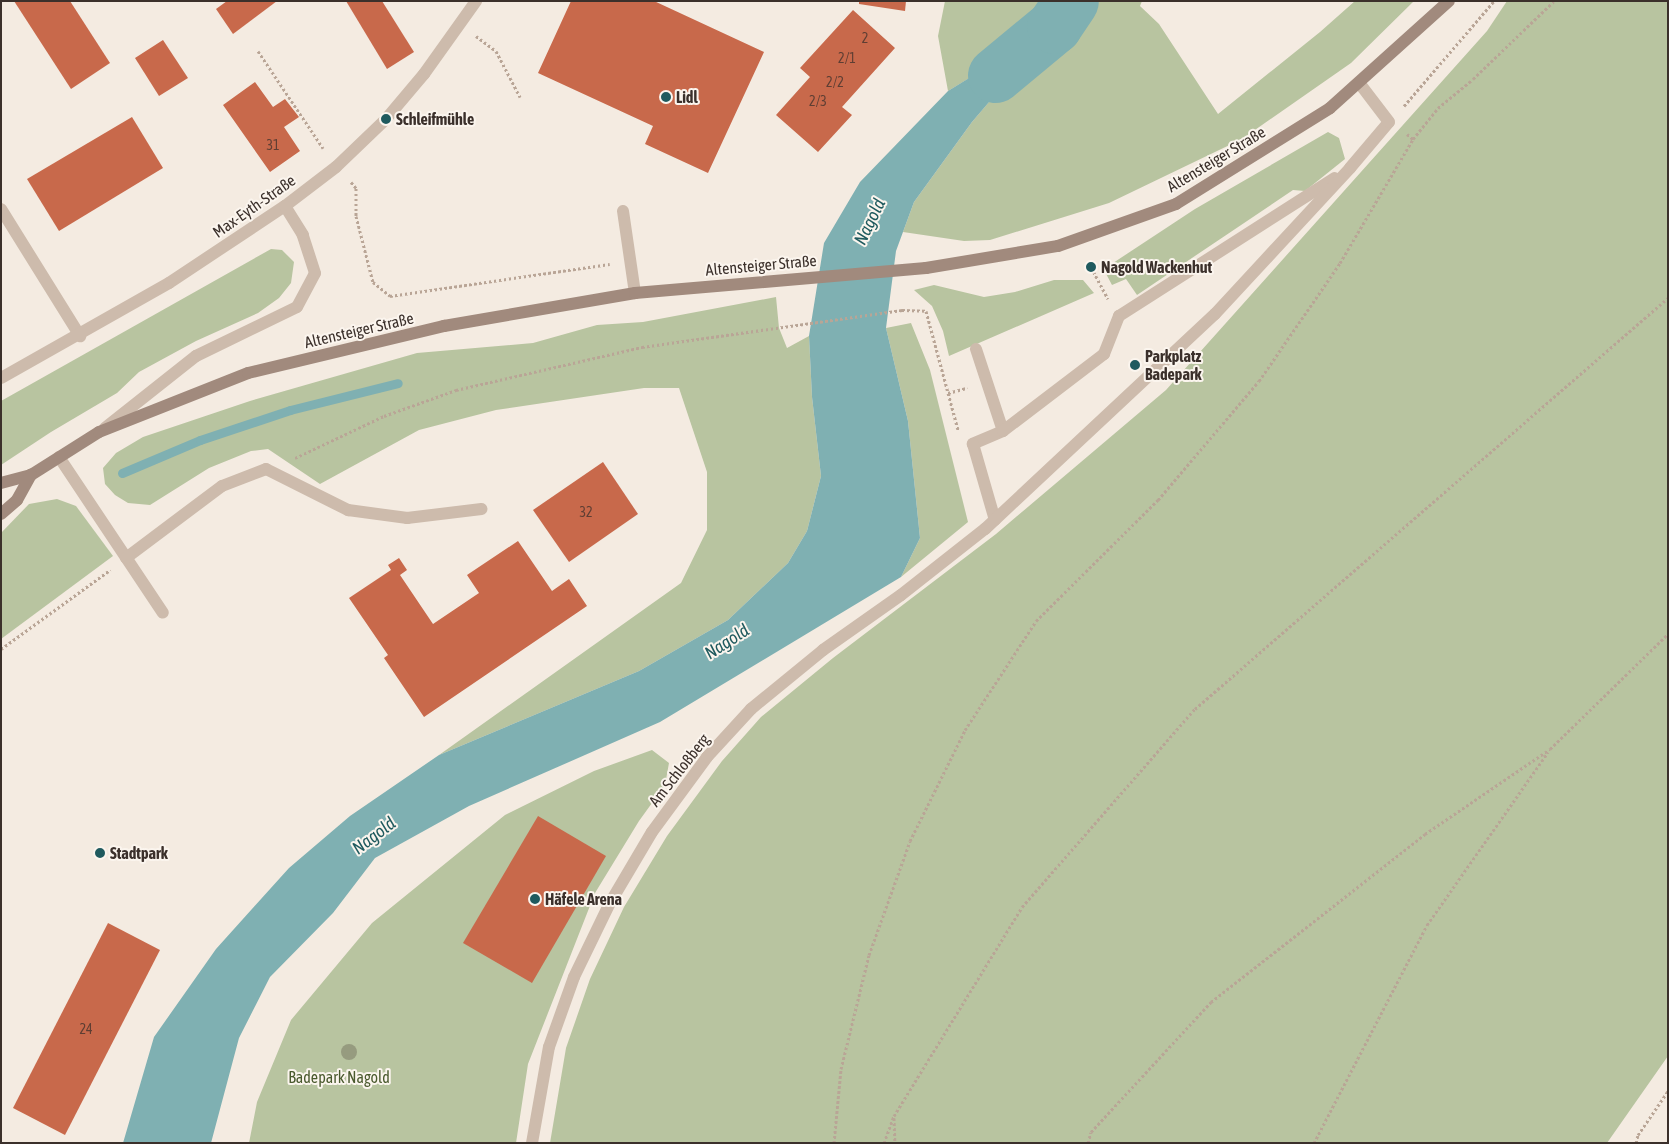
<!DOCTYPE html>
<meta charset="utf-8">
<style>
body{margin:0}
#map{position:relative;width:1669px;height:1144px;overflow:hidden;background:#f4ebe1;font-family:"Asap Condensed",sans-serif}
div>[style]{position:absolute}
.green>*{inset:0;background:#b8c4a0}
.water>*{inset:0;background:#7fb0b2}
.stream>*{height:9px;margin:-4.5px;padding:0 4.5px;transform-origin:4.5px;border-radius:4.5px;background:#7fb0b2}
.river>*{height:55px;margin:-27.5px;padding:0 27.5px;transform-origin:27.5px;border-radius:27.5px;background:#7fb0b2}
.building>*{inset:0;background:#c8694b}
.path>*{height:3px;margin-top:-1.5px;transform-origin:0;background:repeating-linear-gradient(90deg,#b9a596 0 2.5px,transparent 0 5px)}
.service>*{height:12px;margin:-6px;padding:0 6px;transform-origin:6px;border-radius:6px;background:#cdbbac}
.minor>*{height:12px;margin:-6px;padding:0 6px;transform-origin:6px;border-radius:6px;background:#cdbbac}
.secondary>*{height:12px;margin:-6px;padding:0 6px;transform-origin:6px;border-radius:6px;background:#a18a7d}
.trees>*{width:16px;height:16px;margin:-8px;border-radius:50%;background:#969b7f}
.dots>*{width:14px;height:14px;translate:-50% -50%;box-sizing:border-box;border:2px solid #fbf5ee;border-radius:50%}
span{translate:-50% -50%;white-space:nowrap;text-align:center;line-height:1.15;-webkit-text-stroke:4px #fbf5ee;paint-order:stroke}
.number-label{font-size:14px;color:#5e3e33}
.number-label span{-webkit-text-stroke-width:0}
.poi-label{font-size:16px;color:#3b302b;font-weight:700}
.left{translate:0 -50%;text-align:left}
.street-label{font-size:16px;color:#3b302b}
.park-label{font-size:16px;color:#4a5a2e}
.water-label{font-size:18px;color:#1f5a5e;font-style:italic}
.frame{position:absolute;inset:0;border:2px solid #3b302b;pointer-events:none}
</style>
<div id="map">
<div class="green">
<i style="clip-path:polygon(945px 1px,1142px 1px,1140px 6px,1159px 24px,1218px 114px,1320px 32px,1355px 1px,1414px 1px,1351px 63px,1242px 139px,1109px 203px,990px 240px,964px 241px,903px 232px,914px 202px,972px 122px,1052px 28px,948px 91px,938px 36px)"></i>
<i style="clip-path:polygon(1507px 1px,1668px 1px,1668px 1056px,1607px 1143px,550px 1143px,566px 1048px,590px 979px,624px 907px,667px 836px,722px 761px,761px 717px,833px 658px,996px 534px,1166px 390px,1487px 31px)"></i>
<i style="clip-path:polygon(1328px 132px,1339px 138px,1345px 159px,1305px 191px,1293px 190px,1137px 295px,1126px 279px,1112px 285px,1104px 270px,1110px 265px,1195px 209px)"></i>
<i style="clip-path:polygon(271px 249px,282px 250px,294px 262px,291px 283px,279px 298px,258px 313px,196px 341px,139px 372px,117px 393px,51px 432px,1px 465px,1px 401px)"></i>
<i style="clip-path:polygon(1054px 280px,1083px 280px,1094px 293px,949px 356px,943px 331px,932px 306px,914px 290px,934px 285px,984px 297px,1015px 292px)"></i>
<i style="clip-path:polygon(776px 297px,779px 328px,787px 348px,809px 336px,812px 397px,821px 476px,807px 531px,788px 563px,728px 620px,639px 671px,439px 755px,681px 583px,707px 530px,707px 472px,679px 388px,644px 388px,496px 410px,419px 430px,320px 484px,268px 449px,251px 451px,209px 468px,150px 505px,128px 503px,115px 495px,105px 484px,103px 468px,116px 453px,143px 437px,250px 401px,417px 353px,533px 343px,597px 325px,643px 322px)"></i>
<i style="clip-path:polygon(911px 323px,930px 370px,968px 522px,901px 577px,920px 538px,908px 421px,886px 328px)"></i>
<i style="clip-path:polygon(57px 499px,76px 506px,113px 556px,1px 639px,1px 533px,29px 504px)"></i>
<i style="clip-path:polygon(652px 750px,669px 763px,665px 785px,639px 821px,595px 893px,528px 1064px,516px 1143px,249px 1143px,257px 1102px,291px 1020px,372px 923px,505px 815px,594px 771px)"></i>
</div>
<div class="water">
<i style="clip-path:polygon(1054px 26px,972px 122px,914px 202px,896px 251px,886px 328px,908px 421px,920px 538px,901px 577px,660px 722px,469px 806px,375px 858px,333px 913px,270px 977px,239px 1038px,211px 1143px,123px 1143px,154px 1037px,216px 949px,289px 868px,350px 816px,439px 755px,639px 671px,728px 620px,788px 563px,807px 531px,821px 476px,812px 397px,809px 336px,824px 243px,860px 182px,948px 91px)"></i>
</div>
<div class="stream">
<i style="left:122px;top:473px;width:85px;rotate:-22.9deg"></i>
<i style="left:200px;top:440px;width:95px;rotate:-18.4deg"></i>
<i style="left:290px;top:410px;width:111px;rotate:-14deg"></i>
</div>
<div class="river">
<i style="left:995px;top:75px;width:77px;rotate:-39.7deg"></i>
<i style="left:1054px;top:26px;width:30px;rotate:-56deg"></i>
</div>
<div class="building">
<i style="clip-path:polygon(14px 1px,70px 1px,110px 63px,71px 89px)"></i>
<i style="clip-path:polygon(227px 1px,277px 1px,233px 34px,216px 9px)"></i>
<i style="clip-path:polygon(346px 1px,382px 1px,414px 52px,387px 69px)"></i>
<i style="clip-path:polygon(571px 1px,654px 1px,764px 52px,708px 173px,645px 144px,653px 126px,538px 73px)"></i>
<i style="clip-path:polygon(859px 1px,906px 1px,905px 11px,859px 4px)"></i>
<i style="clip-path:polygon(853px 10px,895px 48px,842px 107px,852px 115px,818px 152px,776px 115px,810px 77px,800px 68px)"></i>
<i style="clip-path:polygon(163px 40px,188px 78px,159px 96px,135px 58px)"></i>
<i style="clip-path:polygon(255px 82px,273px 107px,285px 99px,299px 117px,284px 127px,300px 151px,270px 172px,223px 105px)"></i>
<i style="clip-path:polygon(132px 117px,163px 168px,59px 231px,27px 179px)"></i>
<i style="clip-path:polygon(603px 462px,638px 514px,569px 562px,533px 510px)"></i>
<i style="clip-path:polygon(518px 541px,552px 591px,569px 579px,587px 606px,424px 717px,384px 658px,388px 655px,349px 598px,391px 570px,388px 565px,399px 558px,407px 570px,400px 575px,433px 624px,479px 593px,467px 575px)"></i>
<i style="clip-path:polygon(538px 816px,606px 856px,532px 983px,463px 943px)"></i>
<i style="clip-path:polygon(108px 923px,160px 950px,65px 1135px,13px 1108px)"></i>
</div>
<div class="path">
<i style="left:476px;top:36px;width:25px;rotate:37deg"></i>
<i style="left:496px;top:51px;width:52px;rotate:62.4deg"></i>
<i style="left:258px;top:51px;width:117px;rotate:56.2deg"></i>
<i style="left:1404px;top:106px;width:138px;rotate:-49.4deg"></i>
<i style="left:1407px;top:134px;width:8px;rotate:40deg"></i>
<i style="left:1413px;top:139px;width:40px;rotate:-51deg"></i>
<i style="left:1438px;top:108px;width:45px;rotate:-39.6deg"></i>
<i style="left:1473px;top:79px;width:112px;rotate:-43.9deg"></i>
<i style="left:351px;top:182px;width:8px;rotate:50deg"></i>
<i style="left:356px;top:188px;width:28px;rotate:90deg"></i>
<i style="left:356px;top:216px;width:68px;rotate:75.6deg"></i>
<i style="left:373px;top:282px;width:22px;rotate:39deg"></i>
<i style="left:390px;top:296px;width:222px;rotate:-8.3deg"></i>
<i style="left:1091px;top:267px;width:36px;rotate:62deg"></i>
<i style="left:948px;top:393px;width:20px;rotate:-15deg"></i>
<i style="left:295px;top:458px;width:98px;rotate:-25.3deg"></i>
<i style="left:384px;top:416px;width:77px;rotate:-19.9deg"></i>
<i style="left:456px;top:390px;width:191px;rotate:-13deg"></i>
<i style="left:642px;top:347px;width:263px;rotate:-8.1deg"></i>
<i style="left:902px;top:310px;width:24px;rotate:2deg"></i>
<i style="left:926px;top:311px;width:123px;rotate:74.9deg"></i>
<i style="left:1px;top:649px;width:135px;rotate:-35.9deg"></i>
<i style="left:894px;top:1118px;width:25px;rotate:88deg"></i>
<i style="left:834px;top:1143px;width:74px;rotate:-84.6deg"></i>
<i style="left:841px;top:1069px;width:117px;rotate:-76.2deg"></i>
<i style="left:869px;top:955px;width:121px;rotate:-70.2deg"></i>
<i style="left:910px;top:841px;width:124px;rotate:-63.6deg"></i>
<i style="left:965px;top:730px;width:130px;rotate:-56.9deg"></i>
<i style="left:1036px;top:621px;width:172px;rotate:-44.8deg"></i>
<i style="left:1158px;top:500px;width:156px;rotate:-49.7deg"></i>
<i style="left:1259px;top:381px;width:143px;rotate:-55.5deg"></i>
<i style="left:1340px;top:263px;width:144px;rotate:-59.5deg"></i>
<i style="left:884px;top:1143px;width:29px;rotate:-70deg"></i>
<i style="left:894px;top:1116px;width:245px;rotate:-58.5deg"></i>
<i style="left:1022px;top:907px;width:263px;rotate:-48.9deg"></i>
<i style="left:1195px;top:709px;width:627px;rotate:-40.99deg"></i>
<i style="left:1088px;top:1143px;width:11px;rotate:-75deg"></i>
<i style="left:1091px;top:1132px;width:177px;rotate:-47.3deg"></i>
<i style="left:1211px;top:1002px;width:272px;rotate:-38.1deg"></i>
<i style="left:1425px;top:834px;width:151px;rotate:-34.2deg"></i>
<i style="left:1550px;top:749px;width:165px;rotate:-44.3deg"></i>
<i style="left:1314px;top:1143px;width:246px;rotate:-62.6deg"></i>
<i style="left:1427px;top:925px;width:211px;rotate:-55deg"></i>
<i style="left:1636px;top:1143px;width:8px;rotate:-76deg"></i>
<i style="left:1638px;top:1135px;width:53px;rotate:-55.7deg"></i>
</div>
<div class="service">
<i style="left:1px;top:209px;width:150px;rotate:58.1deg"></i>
<i style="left:623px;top:211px;width:83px;rotate:81.7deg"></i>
<i style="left:976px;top:349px;width:86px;rotate:71.8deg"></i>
<i style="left:1003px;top:431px;width:33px;rotate:157deg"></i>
<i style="left:973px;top:444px;width:79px;rotate:73.9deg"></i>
<i style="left:1003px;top:431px;width:127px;rotate:-37.3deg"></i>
<i style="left:1104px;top:354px;width:41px;rotate:-68.5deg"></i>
<i style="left:1119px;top:316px;width:256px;rotate:-32.6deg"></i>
<i style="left:59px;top:457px;width:187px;rotate:56.3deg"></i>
<i style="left:126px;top:558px;width:120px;rotate:-36.9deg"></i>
<i style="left:222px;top:486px;width:47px;rotate:-21.1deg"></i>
<i style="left:266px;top:469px;width:92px;rotate:26.6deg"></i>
<i style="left:348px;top:510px;width:60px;rotate:7.7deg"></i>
<i style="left:407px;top:518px;width:75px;rotate:-6.9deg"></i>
<i style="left:532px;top:1143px;width:97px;rotate:-80deg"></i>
<i style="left:549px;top:1047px;width:74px;rotate:-70.3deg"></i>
<i style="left:574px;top:977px;width:82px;rotate:-64.1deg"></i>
<i style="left:610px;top:903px;width:82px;rotate:-59.4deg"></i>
<i style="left:652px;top:832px;width:93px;rotate:-53.7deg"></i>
<i style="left:707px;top:757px;width:65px;rotate:-47.5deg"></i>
<i style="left:751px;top:709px;width:93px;rotate:-39.3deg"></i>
<i style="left:823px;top:650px;width:95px;rotate:-35.2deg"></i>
<i style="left:901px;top:595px;width:107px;rotate:-38.2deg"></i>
<i style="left:985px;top:529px;width:315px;rotate:-43.1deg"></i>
<i style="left:1215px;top:314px;width:199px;rotate:-47.2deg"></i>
<i style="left:1350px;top:168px;width:60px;rotate:-49.7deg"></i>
<i style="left:1389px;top:122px;width:48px;rotate:-127.3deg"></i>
</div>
<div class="minor">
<i style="left:1px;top:378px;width:193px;rotate:-29.5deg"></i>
<i style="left:169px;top:283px;width:139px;rotate:-33.6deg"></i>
<i style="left:285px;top:206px;width:64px;rotate:-37.4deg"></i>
<i style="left:336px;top:167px;width:69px;rotate:-43.8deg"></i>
<i style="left:386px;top:119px;width:59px;rotate:-49.8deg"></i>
<i style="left:424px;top:74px;width:90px;rotate:-54.5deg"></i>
<i style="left:105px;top:428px;width:116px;rotate:-38.4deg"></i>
<i style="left:196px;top:356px;width:112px;rotate:-25.9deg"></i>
<i style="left:297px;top:307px;width:38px;rotate:-62deg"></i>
<i style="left:315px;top:273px;width:40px;rotate:-108deg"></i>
<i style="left:303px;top:235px;width:34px;rotate:-122deg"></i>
</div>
<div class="secondary">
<i style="left:1px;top:483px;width:31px;rotate:-15deg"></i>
<i style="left:31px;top:475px;width:80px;rotate:-32.3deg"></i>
<i style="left:99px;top:432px;width:160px;rotate:-21.6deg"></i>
<i style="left:248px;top:373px;width:202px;rotate:-13.5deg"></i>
<i style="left:444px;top:326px;width:194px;rotate:-9.8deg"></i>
<i style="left:635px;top:293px;width:292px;rotate:-4.9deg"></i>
<i style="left:926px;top:268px;width:134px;rotate:-9.5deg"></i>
<i style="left:1058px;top:246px;width:125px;rotate:-19.6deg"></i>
<i style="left:1176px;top:204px;width:181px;rotate:-31.9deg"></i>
<i style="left:1330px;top:108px;width:160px;rotate:-42deg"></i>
<i style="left:1px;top:514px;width:21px;rotate:-41deg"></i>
<i style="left:17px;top:500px;width:29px;rotate:-61deg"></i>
</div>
<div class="trees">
<i style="left:349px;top:1052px"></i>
</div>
<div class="dots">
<i style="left:666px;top:97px;background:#1f5a5e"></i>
<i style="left:386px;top:119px;background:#1f5a5e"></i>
<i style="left:1091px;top:267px;background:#1f5a5e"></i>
<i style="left:1135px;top:365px;background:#1f5a5e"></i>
<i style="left:100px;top:853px;background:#1f5a5e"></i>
<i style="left:535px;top:899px;background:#1f5a5e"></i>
</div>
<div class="number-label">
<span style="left:865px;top:38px">2</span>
<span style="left:847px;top:58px">2/1</span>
<span style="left:835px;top:82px">2/2</span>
<span style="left:818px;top:101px">2/3</span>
<span style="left:273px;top:145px">31</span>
<span style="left:586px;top:512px">32</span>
<span style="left:86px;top:1029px">24</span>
</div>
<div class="poi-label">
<span class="left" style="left:676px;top:97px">Lidl</span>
<span class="left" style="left:396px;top:119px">Schleifmühle</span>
<span class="left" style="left:1101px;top:267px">Nagold Wackenhut</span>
<span class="left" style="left:1145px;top:365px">Parkplatz<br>Badepark</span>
<span class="left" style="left:110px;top:853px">Stadtpark</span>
<span class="left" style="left:545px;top:899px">Häfele Arena</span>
</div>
<div class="street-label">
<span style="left:1216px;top:159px;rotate:-31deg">Altensteiger Straße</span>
<span style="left:254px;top:206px;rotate:-35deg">Max-Eyth-Straße</span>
<span style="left:761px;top:265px;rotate:-5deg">Altensteiger Straße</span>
<span style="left:359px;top:330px;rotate:-13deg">Altensteiger Straße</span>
<span style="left:679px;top:770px;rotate:-52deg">Am Schloßberg</span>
</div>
<div class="park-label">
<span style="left:339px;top:1077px">Badepark Nagold</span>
</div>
<div class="water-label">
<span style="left:870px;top:222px;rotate:-64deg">Nagold</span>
<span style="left:727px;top:642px;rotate:-33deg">Nagold</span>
<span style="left:374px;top:836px;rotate:-37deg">Nagold</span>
</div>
<div class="frame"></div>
</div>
